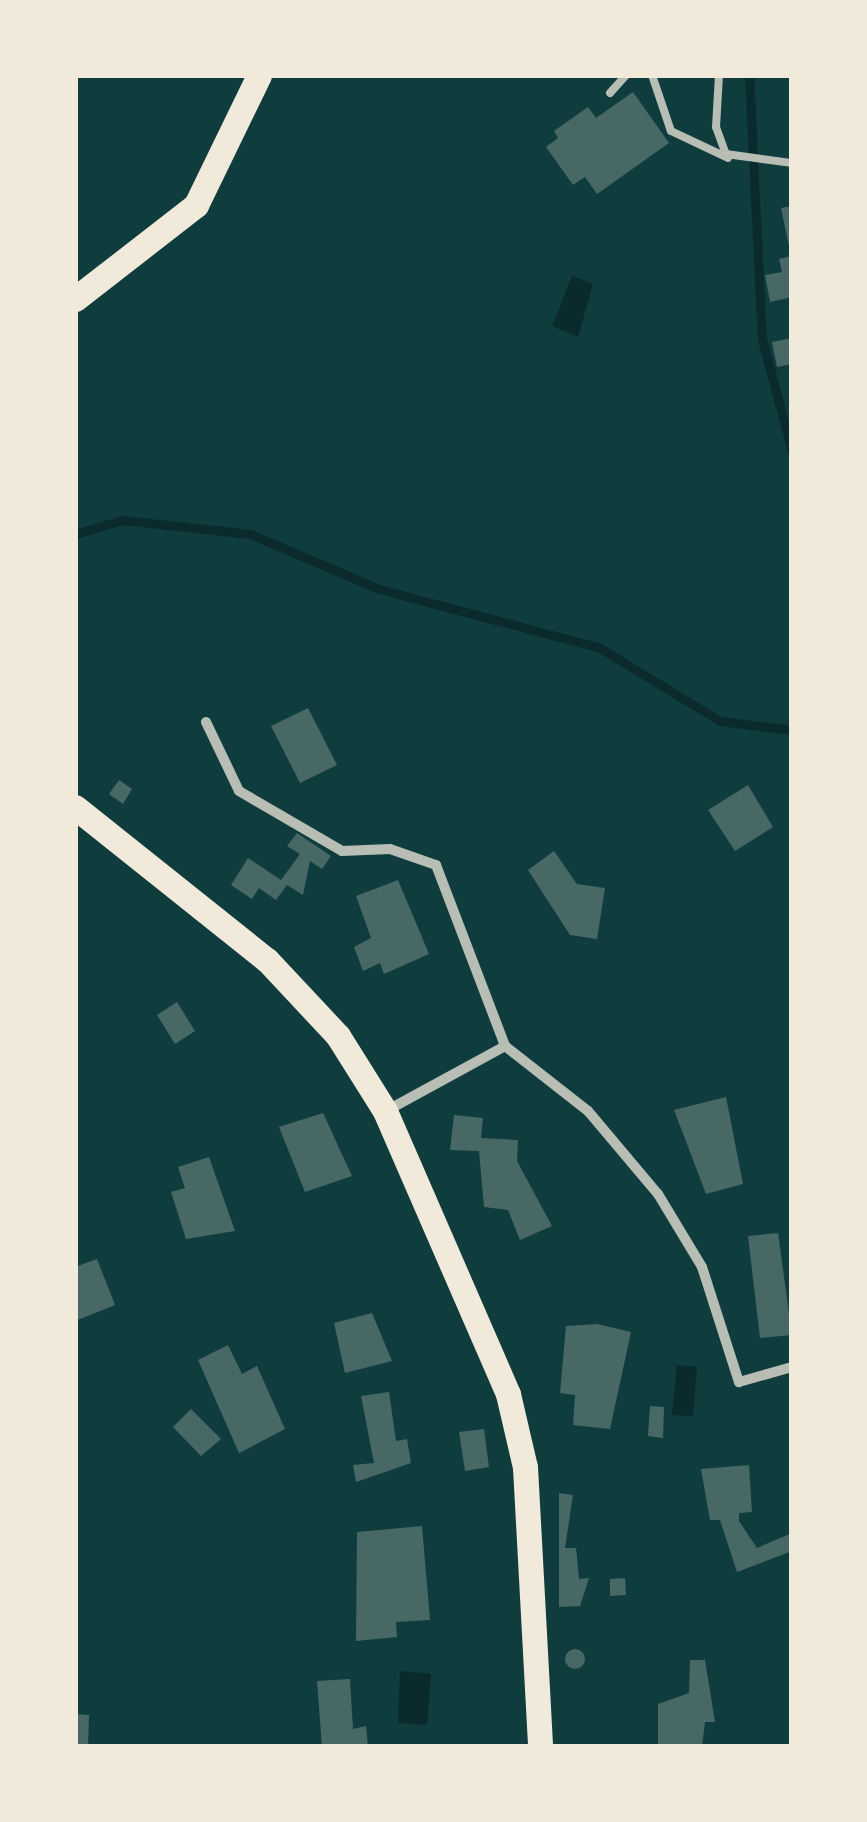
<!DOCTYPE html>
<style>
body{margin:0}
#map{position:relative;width:867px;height:1822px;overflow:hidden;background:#0f3d3e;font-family:Quicksand,sans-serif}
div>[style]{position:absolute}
.water>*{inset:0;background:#0a2a2b}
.stream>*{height:9px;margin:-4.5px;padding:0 4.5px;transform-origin:4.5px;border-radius:4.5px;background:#0a2a2b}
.building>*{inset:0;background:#486865}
.round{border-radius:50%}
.service>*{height:8px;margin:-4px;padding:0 4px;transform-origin:4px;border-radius:4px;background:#b8beb3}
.minor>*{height:10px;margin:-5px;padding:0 5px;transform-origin:5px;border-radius:5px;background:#b8beb3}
.primary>*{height:25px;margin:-12.5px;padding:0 12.5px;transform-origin:12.5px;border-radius:12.5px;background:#f1e9da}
span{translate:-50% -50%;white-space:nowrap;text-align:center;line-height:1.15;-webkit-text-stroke:9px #f1e9da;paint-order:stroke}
.frame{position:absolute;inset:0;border:78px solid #f1e9da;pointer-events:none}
</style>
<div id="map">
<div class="water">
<i style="clip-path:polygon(572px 276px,593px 284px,578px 337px,552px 326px)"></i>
<i style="clip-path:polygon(677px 1365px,697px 1367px,693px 1416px,672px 1415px)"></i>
<i style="clip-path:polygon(400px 1671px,431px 1674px,427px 1725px,398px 1723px)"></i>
</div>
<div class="stream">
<i style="left:749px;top:75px;width:264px;rotate:87.2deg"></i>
<i style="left:762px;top:339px;width:117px;rotate:75.1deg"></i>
<i style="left:75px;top:534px;width:49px;rotate:-16.6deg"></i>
<i style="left:122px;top:520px;width:129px;rotate:6.2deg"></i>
<i style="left:250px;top:534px;width:140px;rotate:23.1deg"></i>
<i style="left:379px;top:589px;width:229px;rotate:14.9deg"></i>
<i style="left:600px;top:648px;width:140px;rotate:31.3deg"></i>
<i style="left:720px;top:721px;width:73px;rotate:7.1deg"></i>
</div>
<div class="building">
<i style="clip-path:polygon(633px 92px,669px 143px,597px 194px,585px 177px,573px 185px,546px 147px,558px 138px,554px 131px,588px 107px,596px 118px)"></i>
<i style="clip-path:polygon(792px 206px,792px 251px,790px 251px,781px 208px)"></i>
<i style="clip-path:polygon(792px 256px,792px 297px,770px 302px,765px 275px,782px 272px,779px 259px)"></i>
<i style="clip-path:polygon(792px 338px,792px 364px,777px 367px,772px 342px)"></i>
<i style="clip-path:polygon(308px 708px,337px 765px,300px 783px,271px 726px)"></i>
<i style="clip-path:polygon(119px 780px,132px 789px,123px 804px,109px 794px)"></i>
<i style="clip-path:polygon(748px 785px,773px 827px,735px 851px,708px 810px)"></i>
<i style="clip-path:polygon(297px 833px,331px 856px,322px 869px,310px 861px,303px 895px,287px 885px,276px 900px,259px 888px,252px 899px,231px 885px,248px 858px,281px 880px,300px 854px,287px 846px)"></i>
<i style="clip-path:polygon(554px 851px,577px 884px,605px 888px,597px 939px,570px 935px,528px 870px)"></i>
<i style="clip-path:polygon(398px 880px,429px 954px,384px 974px,380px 963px,363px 971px,354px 947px,371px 938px,356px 896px)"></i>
<i style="clip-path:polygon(177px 1002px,195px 1031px,175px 1044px,157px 1015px)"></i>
<i style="clip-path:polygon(726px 1097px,743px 1184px,706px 1194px,674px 1110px)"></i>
<i style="clip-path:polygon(323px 1113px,352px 1176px,305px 1192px,279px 1127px)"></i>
<i style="clip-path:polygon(454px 1115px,483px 1118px,481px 1138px,518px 1140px,517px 1161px,552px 1226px,520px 1240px,508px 1210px,484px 1207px,479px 1151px,450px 1150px)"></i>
<i style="clip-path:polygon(209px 1157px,235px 1231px,186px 1239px,171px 1192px,185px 1188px,178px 1167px)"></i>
<i style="clip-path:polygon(778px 1233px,792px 1335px,760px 1338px,748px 1236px)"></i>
<i style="clip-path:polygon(97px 1259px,115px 1305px,75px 1321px,75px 1267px)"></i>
<i style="clip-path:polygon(372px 1313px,392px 1361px,345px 1373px,334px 1323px)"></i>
<i style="clip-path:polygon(597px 1324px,631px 1332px,610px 1429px,573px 1425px,575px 1395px,560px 1393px,566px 1326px)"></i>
<i style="clip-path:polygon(228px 1345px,242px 1374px,257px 1366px,285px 1429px,239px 1453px,198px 1360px)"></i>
<i style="clip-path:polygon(389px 1392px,396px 1441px,407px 1439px,411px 1463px,356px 1482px,353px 1465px,374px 1463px,361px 1396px)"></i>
<i style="clip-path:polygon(650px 1406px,664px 1407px,663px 1438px,648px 1436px)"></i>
<i style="clip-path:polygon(191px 1409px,221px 1439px,201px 1456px,173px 1427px)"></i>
<i style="clip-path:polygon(484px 1429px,489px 1467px,465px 1471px,459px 1432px)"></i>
<i style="clip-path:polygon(749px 1465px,752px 1512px,739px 1513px,739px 1521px,757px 1548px,792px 1533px,792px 1551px,737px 1572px,720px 1520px,710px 1520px,701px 1469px)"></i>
<i style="clip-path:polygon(559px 1493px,573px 1495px,565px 1548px,576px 1548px,579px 1579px,589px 1578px,580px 1606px,559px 1607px)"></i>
<i style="clip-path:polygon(422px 1526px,430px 1620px,396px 1622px,397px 1637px,356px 1641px,357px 1532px)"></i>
<i style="clip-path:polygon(625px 1578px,626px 1595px,610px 1596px,610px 1579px)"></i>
<i class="round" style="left:565px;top:1649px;width:20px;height:20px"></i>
<i style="clip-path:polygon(690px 1660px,705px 1660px,715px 1722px,705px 1722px,702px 1747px,658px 1745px,658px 1704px,689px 1693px)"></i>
<i style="clip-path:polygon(350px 1679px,353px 1729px,366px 1726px,368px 1747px,322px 1747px,317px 1681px)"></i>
<i style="clip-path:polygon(75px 1714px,89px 1715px,88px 1747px,75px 1747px)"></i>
</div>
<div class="service">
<i style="left:652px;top:75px;width:59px;rotate:71.3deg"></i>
<i style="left:671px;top:131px;width:63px;rotate:25.3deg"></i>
<i style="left:719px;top:75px;width:52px;rotate:93.3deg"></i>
<i style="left:716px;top:127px;width:29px;rotate:70deg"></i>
<i style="left:726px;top:154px;width:67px;rotate:7.8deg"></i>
<i style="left:610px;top:93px;width:24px;rotate:-48deg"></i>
</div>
<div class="minor">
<i style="left:206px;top:722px;width:76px;rotate:64.4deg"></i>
<i style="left:239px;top:791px;width:119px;rotate:30.2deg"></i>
<i style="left:342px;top:851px;width:48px;rotate:-2.4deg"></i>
<i style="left:390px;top:849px;width:49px;rotate:19.2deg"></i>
<i style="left:436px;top:865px;width:194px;rotate:69.1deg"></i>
<i style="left:386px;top:1111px;width:136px;rotate:-28.6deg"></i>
<i style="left:505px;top:1046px;width:105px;rotate:38.1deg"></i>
<i style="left:588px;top:1111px;width:109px;rotate:49.9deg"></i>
<i style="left:658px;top:1194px;width:85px;rotate:58.9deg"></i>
<i style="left:702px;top:1267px;width:121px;rotate:72.2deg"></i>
<i style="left:739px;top:1382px;width:55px;rotate:-15.8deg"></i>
</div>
<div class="primary">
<i style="left:75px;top:299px;width:153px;rotate:-37.8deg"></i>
<i style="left:196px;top:205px;width:144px;rotate:-64.1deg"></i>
<i style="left:75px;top:807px;width:246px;rotate:38.6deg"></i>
<i style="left:267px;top:960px;width:104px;rotate:46.9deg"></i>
<i style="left:338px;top:1036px;width:89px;rotate:57.9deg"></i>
<i style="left:385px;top:1111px;width:309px;rotate:66.5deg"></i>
<i style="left:508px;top:1394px;width:75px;rotate:76.9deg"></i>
<i style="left:525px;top:1467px;width:280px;rotate:86.9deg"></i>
</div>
<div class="frame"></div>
</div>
